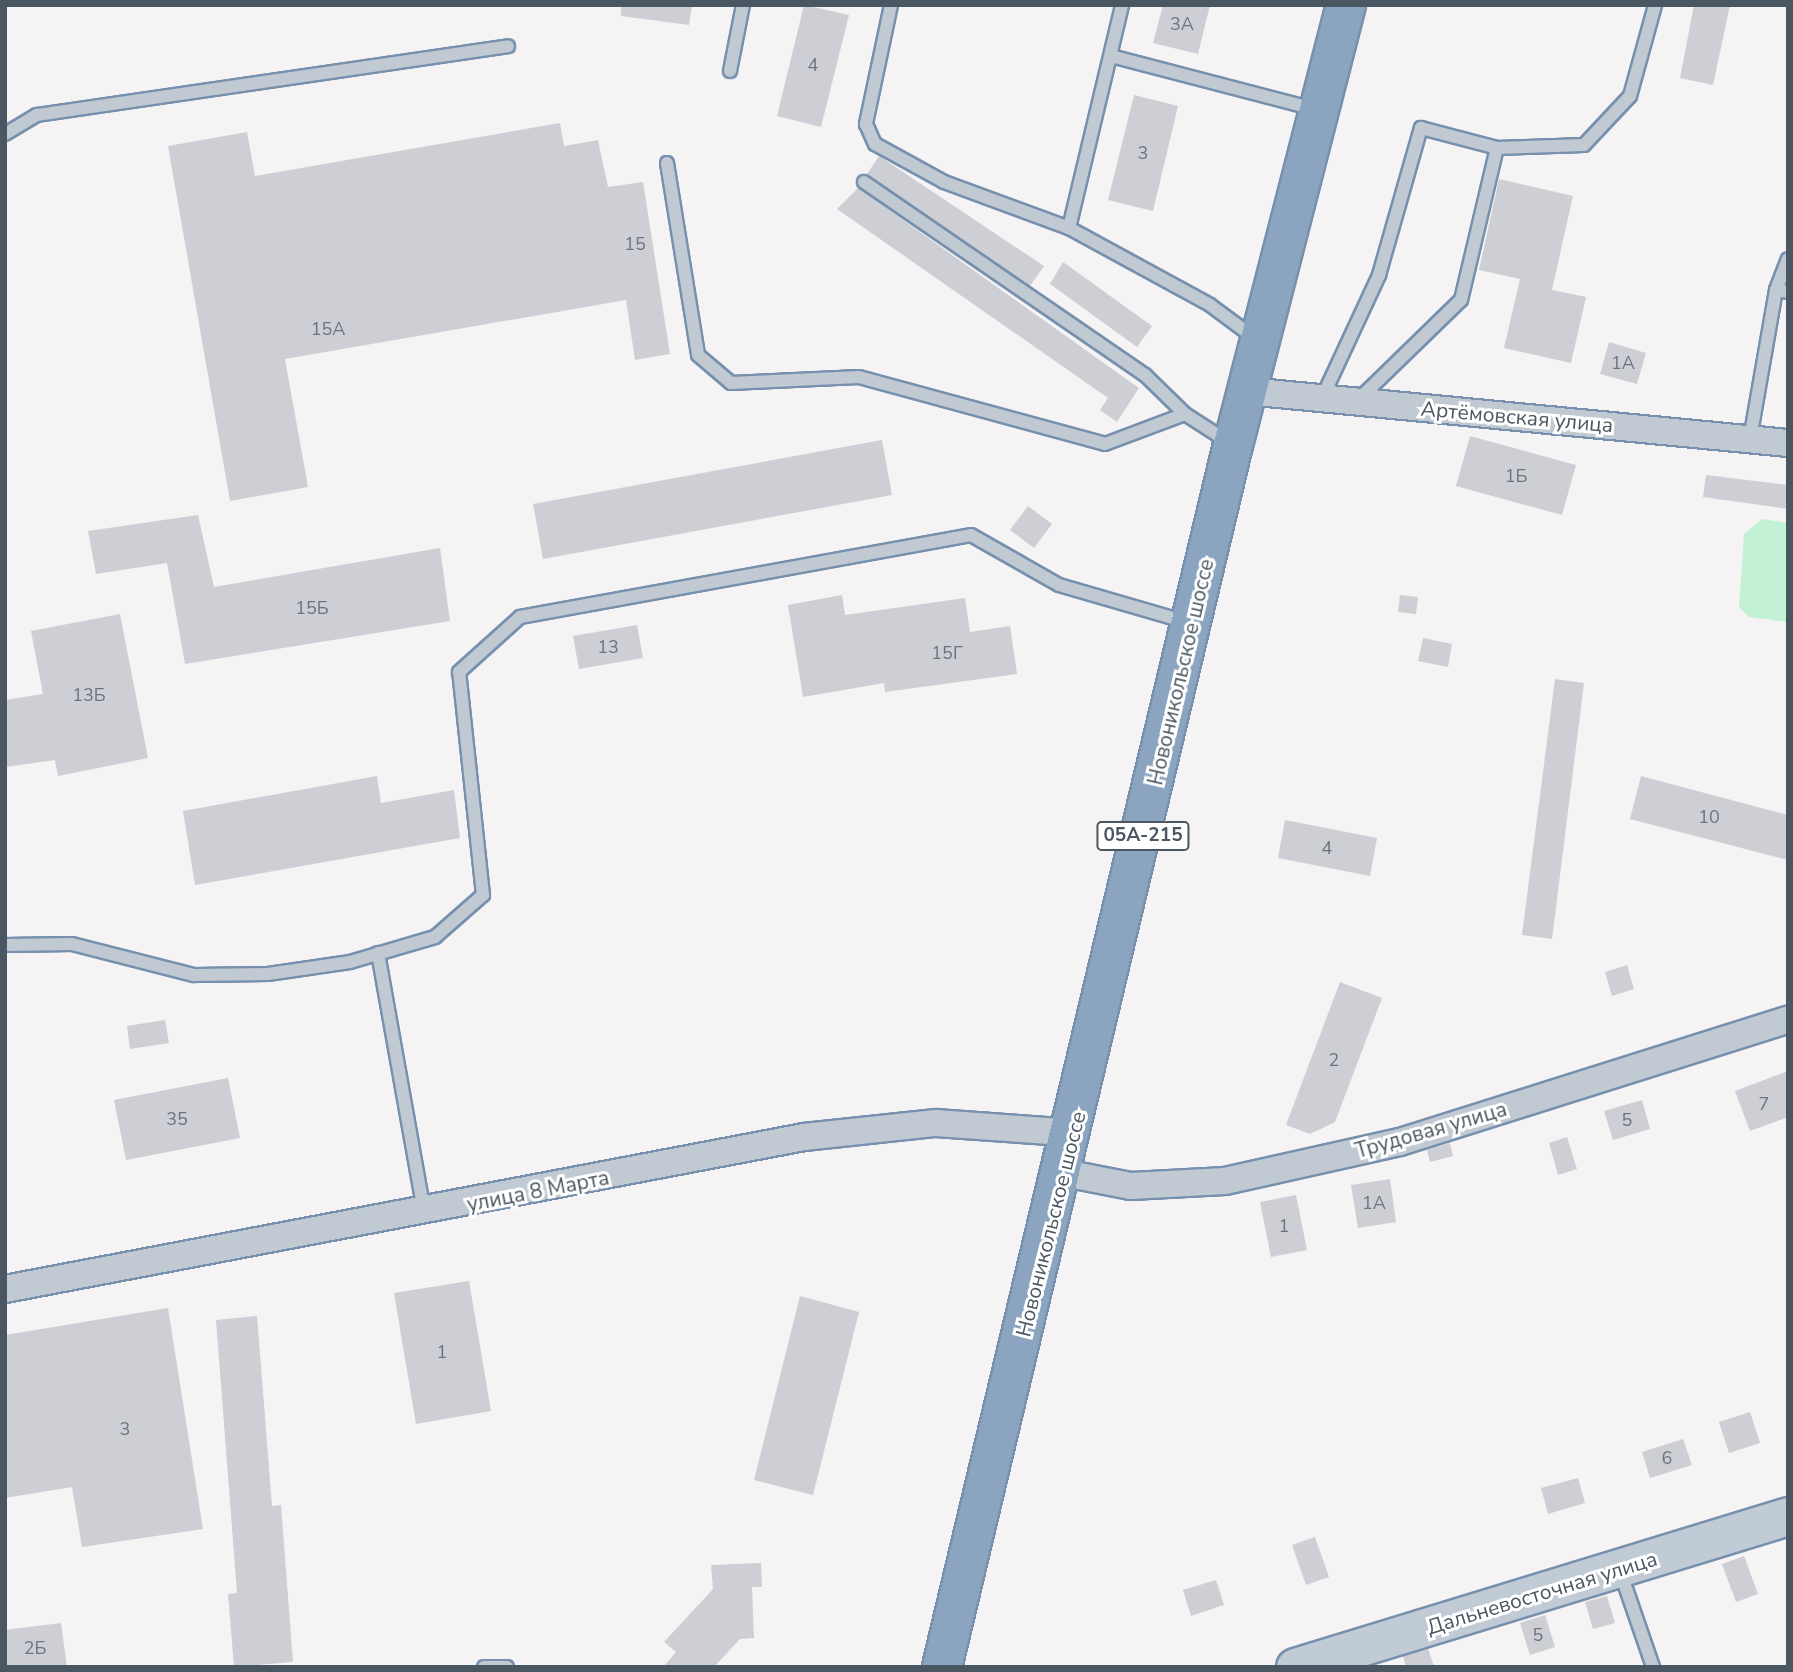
<!DOCTYPE html>
<meta charset="utf-8">
<style>
body{margin:0}
#map{position:relative;width:1793px;height:1672px;overflow:hidden;background:#f5f3f3;font-family:"Nunito Sans",sans-serif}
div>[style]{position:absolute}
.green>*{inset:0;background:#c3f1d5}
.building>*{inset:0;background:#cdcfd5}
.roads{filter:drop-shadow(2px 0 #7690ad) drop-shadow(-2px 0 #7690ad) drop-shadow(0 2px #7690ad) drop-shadow(0 -2px #7690ad)}
.lane>*{height:12px;margin:-6px;padding:0 6px;transform-origin:6px;border-radius:6px;background:#c1cad2}
.street>*{height:26px;margin:-13px;padding:0 13px;transform-origin:13px;border-radius:13px;background:#c1cad2}
.secondary>*{height:37px;margin:-18.5px;padding:0 18.5px;transform-origin:18.5px;border-radius:18.5px;background:#c1cbd6}
.highway>*{height:38px;margin:-19px;padding:0 19px;transform-origin:19px;border-radius:19px;background:#8ba5c1}
span{translate:-50% -50%;white-space:nowrap;text-align:center;line-height:1.15;-webkit-text-stroke:6px #fff;paint-order:stroke}
.number-label{font-size:18px;color:#6b747e}
.number-label span{-webkit-text-stroke-width:0}
.shield-label span{padding:2px 5px;background:#fff;border:2px solid;border-radius:5px;-webkit-text-stroke-width:0}
.shield-label{font-size:19px;color:#4a5661;font-weight:700}
.street-label{font-size:21px;color:#4a5661}
.frame{position:absolute;inset:0;border:7px solid #4a5661;pointer-events:none}
</style>
<div id="map">
<div class="green">
<i style="clip-path:polygon(1762px 519px,1788px 523px,1788px 622px,1749px 617px,1739px 607px,1744px 534px)"></i>
</div>
<div class="building">
<i style="clip-path:polygon(621px 5px,692px 5px,689px 25px,621px 16px)"></i>
<i style="clip-path:polygon(804px 5px,849px 15px,821px 127px,777px 116px)"></i>
<i style="clip-path:polygon(1163px 5px,1210px 5px,1198px 54px,1153px 43px)"></i>
<i style="clip-path:polygon(1694px 5px,1730px 5px,1713px 85px,1680px 78px)"></i>
<i style="clip-path:polygon(1134px 95px,1178px 106px,1153px 211px,1108px 200px)"></i>
<i style="clip-path:polygon(560px 123px,564px 146px,598px 140px,608px 187px,643px 182px,670px 354px,635px 360px,626px 300px,285px 359px,308px 487px,230px 501px,168px 146px,247px 132px,255px 176px)"></i>
<i style="clip-path:polygon(879px 156px,1044px 266px,1030px 286px,867px 174px)"></i>
<i style="clip-path:polygon(1499px 179px,1573px 196px,1552px 290px,1586px 297px,1571px 363px,1504px 348px,1520px 279px,1479px 270px)"></i>
<i style="clip-path:polygon(858px 188px,1139px 388px,1117px 422px,1100px 410px,1108px 398px,837px 209px)"></i>
<i style="clip-path:polygon(1063px 262px,1152px 326px,1137px 347px,1050px 284px)"></i>
<i style="clip-path:polygon(1609px 342px,1646px 353px,1637px 384px,1600px 374px)"></i>
<i style="clip-path:polygon(1470px 436px,1576px 465px,1562px 515px,1456px 486px)"></i>
<i style="clip-path:polygon(882px 440px,892px 495px,543px 559px,533px 504px)"></i>
<i style="clip-path:polygon(1706px 475px,1788px 485px,1788px 509px,1703px 497px)"></i>
<i style="clip-path:polygon(1028px 506px,1052px 524px,1034px 548px,1010px 530px)"></i>
<i style="clip-path:polygon(198px 515px,214px 587px,440px 548px,450px 621px,185px 664px,167px 563px,96px 574px,88px 531px)"></i>
<i style="clip-path:polygon(842px 595px,845px 615px,965px 598px,970px 632px,1010px 626px,1017px 674px,885px 692px,884px 683px,803px 697px,788px 605px)"></i>
<i style="clip-path:polygon(1400px 595px,1418px 597px,1416px 614px,1398px 612px)"></i>
<i style="clip-path:polygon(120px 614px,148px 758px,58px 776px,55px 760px,5px 767px,5px 700px,43px 694px,31px 631px)"></i>
<i style="clip-path:polygon(637px 625px,643px 658px,579px 669px,573px 636px)"></i>
<i style="clip-path:polygon(1423px 638px,1452px 644px,1448px 667px,1418px 661px)"></i>
<i style="clip-path:polygon(1555px 679px,1584px 683px,1552px 939px,1522px 935px)"></i>
<i style="clip-path:polygon(377px 776px,381px 803px,454px 790px,460px 838px,195px 885px,183px 811px)"></i>
<i style="clip-path:polygon(1641px 776px,1788px 815px,1788px 860px,1630px 819px)"></i>
<i style="clip-path:polygon(1285px 820px,1377px 838px,1370px 876px,1278px 858px)"></i>
<i style="clip-path:polygon(1627px 965px,1634px 989px,1612px 996px,1605px 972px)"></i>
<i style="clip-path:polygon(1340px 982px,1382px 998px,1335px 1122px,1310px 1134px,1286px 1125px)"></i>
<i style="clip-path:polygon(165px 1020px,169px 1043px,130px 1049px,127px 1026px)"></i>
<i style="clip-path:polygon(1788px 1071px,1788px 1117px,1750px 1131px,1735px 1091px)"></i>
<i style="clip-path:polygon(228px 1078px,240px 1138px,126px 1160px,114px 1100px)"></i>
<i style="clip-path:polygon(1642px 1100px,1650px 1129px,1613px 1140px,1604px 1111px)"></i>
<i style="clip-path:polygon(1567px 1137px,1577px 1169px,1558px 1175px,1549px 1143px)"></i>
<i style="clip-path:polygon(1450px 1143px,1453px 1156px,1430px 1162px,1427px 1150px)"></i>
<i style="clip-path:polygon(1390px 1179px,1396px 1222px,1358px 1228px,1351px 1185px)"></i>
<i style="clip-path:polygon(1296px 1195px,1307px 1250px,1271px 1257px,1260px 1202px)"></i>
<i style="clip-path:polygon(469px 1281px,491px 1411px,416px 1424px,394px 1293px)"></i>
<i style="clip-path:polygon(800px 1296px,859px 1312px,813px 1495px,754px 1480px)"></i>
<i style="clip-path:polygon(168px 1308px,203px 1529px,82px 1547px,72px 1487px,5px 1498px,5px 1335px)"></i>
<i style="clip-path:polygon(257px 1316px,272px 1506px,281px 1505px,293px 1662px,234px 1667px,228px 1594px,237px 1593px,216px 1320px)"></i>
<i style="clip-path:polygon(1750px 1412px,1760px 1443px,1729px 1453px,1719px 1422px)"></i>
<i style="clip-path:polygon(1683px 1439px,1692px 1465px,1650px 1478px,1642px 1452px)"></i>
<i style="clip-path:polygon(1578px 1478px,1585px 1503px,1548px 1514px,1541px 1488px)"></i>
<i style="clip-path:polygon(1315px 1537px,1329px 1577px,1306px 1585px,1292px 1545px)"></i>
<i style="clip-path:polygon(1744px 1556px,1758px 1594px,1736px 1602px,1722px 1564px)"></i>
<i style="clip-path:polygon(761px 1563px,762px 1587px,752px 1587px,754px 1638px,740px 1639px,714px 1667px,663px 1667px,676px 1652px,664px 1642px,713px 1589px,711px 1565px)"></i>
<i style="clip-path:polygon(1216px 1580px,1224px 1605px,1191px 1616px,1183px 1590px)"></i>
<i style="clip-path:polygon(1607px 1596px,1615px 1623px,1593px 1629px,1585px 1602px)"></i>
<i style="clip-path:polygon(1545px 1615px,1555px 1647px,1530px 1655px,1520px 1623px)"></i>
<i style="clip-path:polygon(61px 1623px,67px 1667px,5px 1667px,5px 1630px)"></i>
<i style="clip-path:polygon(1428px 1648px,1434px 1667px,1406px 1667px,1403px 1656px)"></i>
</div>
<div class="roads">
<div class="lane">
<i style="left:891px;top:5px;width:122px;rotate:101.9deg"></i>
<i style="left:866px;top:124px;width:22px;rotate:66deg"></i>
<i style="left:875px;top:144px;width:79px;rotate:28.8deg"></i>
<i style="left:944px;top:182px;width:133px;rotate:20.2deg"></i>
<i style="left:1069px;top:228px;width:161px;rotate:28.6deg"></i>
<i style="left:1210px;top:305px;width:57px;rotate:36.5deg"></i>
<i style="left:1111px;top:56px;width:210px;rotate:14.6deg"></i>
<i style="left:730px;top:71px;width:67px;rotate:-78.9deg"></i>
<i style="left:5px;top:134px;width:37px;rotate:-31deg"></i>
<i style="left:37px;top:115px;width:476px;rotate:-8.3deg"></i>
<i style="left:667px;top:163px;width:194px;rotate:80.8deg"></i>
<i style="left:698px;top:355px;width:43px;rotate:40.3deg"></i>
<i style="left:731px;top:383px;width:128px;rotate:-2.7deg"></i>
<i style="left:859px;top:377px;width:255px;rotate:15.2deg"></i>
<i style="left:1105px;top:444px;width:85px;rotate:-20.6deg"></i>
<i style="left:1185px;top:414px;width:54px;rotate:32.8deg"></i>
<i style="left:864px;top:182px;width:341px;rotate:34.5deg"></i>
<i style="left:1145px;top:375px;width:56px;rotate:44.3deg"></i>
<i style="left:1069px;top:228px;width:229px;rotate:-76.6deg"></i>
<i style="left:1776px;top:290px;width:33px;rotate:-69deg"></i>
<i style="left:1322px;top:398px;width:136px;rotate:-65.1deg"></i>
<i style="left:1379px;top:275px;width:153px;rotate:-74.1deg"></i>
<i style="left:1421px;top:128px;width:79px;rotate:14.7deg"></i>
<i style="left:1357px;top:401px;width:145px;rotate:-44.2deg"></i>
<i style="left:1461px;top:300px;width:156px;rotate:-76.7deg"></i>
<i style="left:1497px;top:148px;width:87px;rotate:-2deg"></i>
<i style="left:1584px;top:145px;width:67px;rotate:-46.8deg"></i>
<i style="left:1630px;top:96px;width:94px;rotate:-74.6deg"></i>
<i style="left:1750px;top:439px;width:151px;rotate:-80.1deg"></i>
<i style="left:1776px;top:290px;width:12px;rotate:9deg"></i>
<i style="left:5px;top:945px;width:67px;rotate:-0.9deg"></i>
<i style="left:72px;top:944px;width:126px;rotate:14.3deg"></i>
<i style="left:194px;top:975px;width:74px;rotate:-0.8deg"></i>
<i style="left:268px;top:974px;width:83px;rotate:-8.3deg"></i>
<i style="left:350px;top:962px;width:89px;rotate:-16.4deg"></i>
<i style="left:435px;top:937px;width:64px;rotate:-41.2deg"></i>
<i style="left:483px;top:895px;width:224px;rotate:-96.1deg"></i>
<i style="left:459px;top:672px;width:82px;rotate:-42deg"></i>
<i style="left:520px;top:617px;width:458px;rotate:-10.3deg"></i>
<i style="left:971px;top:535px;width:101px;rotate:29.6deg"></i>
<i style="left:1059px;top:585px;width:132px;rotate:16.2deg"></i>
<i style="left:378px;top:953px;width:261px;rotate:79.9deg"></i>
<i style="left:1620px;top:1571px;width:102px;rotate:71deg"></i>
<i style="left:484px;top:1667px;width:23px"></i>
</div>
<div class="street">
<i style="left:1247px;top:391px;width:543px;rotate:5.49deg"></i>
<i style="left:1064px;top:1173px;width:68px;rotate:11deg"></i>
<i style="left:1131px;top:1186px;width:94px;rotate:-3deg"></i>
<i style="left:1225px;top:1181px;width:179px;rotate:-12.6deg"></i>
<i style="left:1400px;top:1142px;width:407px;rotate:-17.5deg"></i>
<i style="left:5px;top:1289px;width:813px;rotate:-10.77deg"></i>
<i style="left:804px;top:1137px;width:133px;rotate:-6.1deg"></i>
<i style="left:936px;top:1123px;width:138px;rotate:4.1deg"></i>
</div>
<div class="secondary">
<i style="left:1295px;top:1667px;width:516px;rotate:-17.03deg"></i>
</div>
<div class="highway">
<i style="left:942px;top:1667px;width:1256px;rotate:-76.61deg"></i>
<i style="left:1233px;top:445px;width:454px;rotate:-75.6deg"></i>
</div>
</div>
<div class="number-label">
<span style="left:1182px;top:24px">3А</span>
<span style="left:813px;top:65px">4</span>
<span style="left:1143px;top:153px">3</span>
<span style="left:635px;top:244px">15</span>
<span style="left:328px;top:329px">15А</span>
<span style="left:1623px;top:363px">1А</span>
<span style="left:1516px;top:476px">1Б</span>
<span style="left:312px;top:608px">15Б</span>
<span style="left:608px;top:647px">13</span>
<span style="left:947px;top:653px">15Г</span>
<span style="left:89px;top:695px">13Б</span>
<span style="left:1709px;top:817px">10</span>
<span style="left:1327px;top:848px">4</span>
<span style="left:1334px;top:1060px">2</span>
<span style="left:1764px;top:1104px">7</span>
<span style="left:177px;top:1119px">35</span>
<span style="left:1627px;top:1120px">5</span>
<span style="left:1374px;top:1203px">1А</span>
<span style="left:1284px;top:1226px">1</span>
<span style="left:442px;top:1352px">1</span>
<span style="left:125px;top:1429px">3</span>
<span style="left:1667px;top:1458px">6</span>
<span style="left:1538px;top:1635px">5</span>
<span style="left:35px;top:1648px">2Б</span>
</div>
<div class="shield-label">
<span style="left:1143px;top:836px">05А-215</span>
</div>
<div class="street-label">
<span style="left:1517px;top:417px;rotate:5deg">Артёмовская улица</span>
<span style="left:1181px;top:672px;rotate:-77deg">Новоникольское шоссе</span>
<span style="left:1431px;top:1130px;rotate:-16deg">Трудовая улица</span>
<span style="left:538px;top:1191px;rotate:-11deg">улица 8 Марта</span>
<span style="left:1051px;top:1224px;rotate:-76deg">Новоникольское шоссе</span>
<span style="left:1542px;top:1593px;rotate:-17deg">Дальневосточная улица</span>
</div>
<div class="frame"></div>
</div>
